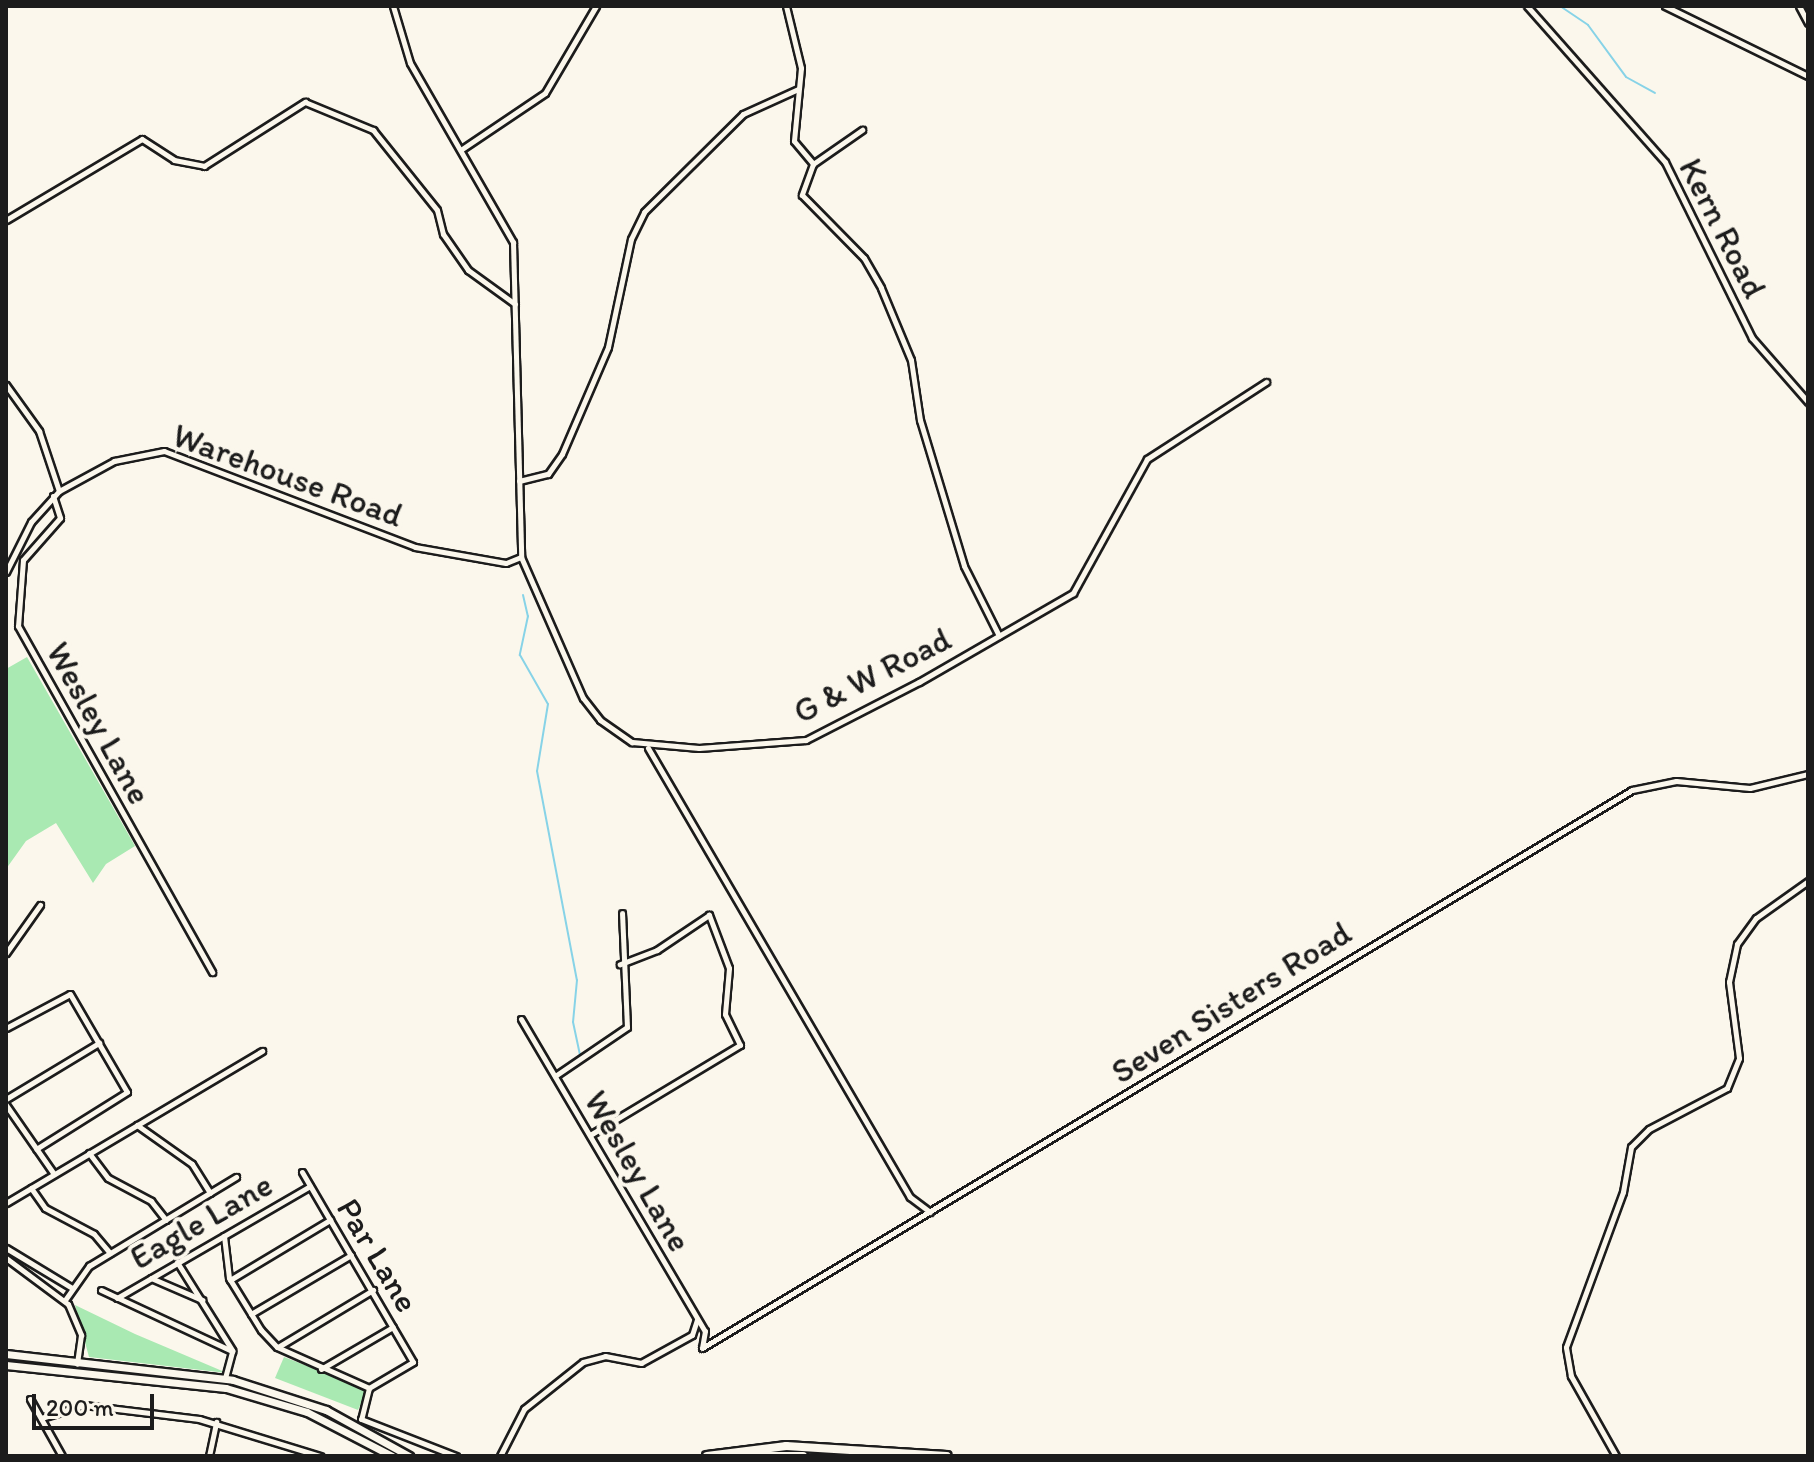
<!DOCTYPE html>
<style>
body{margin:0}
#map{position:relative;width:1814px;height:1462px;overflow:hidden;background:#fbf7ec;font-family:Itim,sans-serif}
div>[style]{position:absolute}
.green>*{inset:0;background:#a9e9b2}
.stream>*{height:2px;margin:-1px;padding:0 1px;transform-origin:1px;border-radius:1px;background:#87d3e7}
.roads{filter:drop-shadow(2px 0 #1c1c1c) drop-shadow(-2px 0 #1c1c1c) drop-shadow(0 2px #1c1c1c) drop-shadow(0 -2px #1c1c1c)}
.minor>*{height:5px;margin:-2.5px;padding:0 2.5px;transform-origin:2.5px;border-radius:2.5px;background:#fbf7ec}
.secondary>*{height:7px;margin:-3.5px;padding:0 3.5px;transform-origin:3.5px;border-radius:3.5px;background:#fbf7ec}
.primary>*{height:8px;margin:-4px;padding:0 4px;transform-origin:4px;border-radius:4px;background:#fbf7ec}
span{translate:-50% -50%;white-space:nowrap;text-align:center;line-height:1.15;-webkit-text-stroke:8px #fbf7ec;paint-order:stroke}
.street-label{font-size:34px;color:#1c1c1c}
.frame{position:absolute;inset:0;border:8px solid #1c1c1c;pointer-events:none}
.scale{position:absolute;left:32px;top:1394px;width:122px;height:36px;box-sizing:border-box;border:4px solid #1c1c1c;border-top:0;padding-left:10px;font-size:24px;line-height:28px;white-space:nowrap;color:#1c1c1c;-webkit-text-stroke:6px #fbf7ec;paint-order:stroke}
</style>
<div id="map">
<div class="green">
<i style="clip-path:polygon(27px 657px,135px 846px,106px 864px,93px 883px,56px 823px,26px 841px,6px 869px,6px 669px)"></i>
<i style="clip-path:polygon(75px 1305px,135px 1334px,227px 1373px,89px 1357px)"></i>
<i style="clip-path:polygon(284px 1357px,367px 1389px,358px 1410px,275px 1378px)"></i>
</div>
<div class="stream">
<i style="left:1560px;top:6px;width:34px;rotate:34deg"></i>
<i style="left:1588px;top:25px;width:64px;rotate:53.8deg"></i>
<i style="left:1626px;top:77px;width:33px;rotate:29deg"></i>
<i style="left:523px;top:595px;width:22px;rotate:77deg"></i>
<i style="left:528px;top:616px;width:40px;rotate:102deg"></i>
<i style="left:520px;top:655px;width:56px;rotate:60.3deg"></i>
<i style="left:548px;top:704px;width:68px;rotate:99.3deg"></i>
<i style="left:537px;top:771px;width:213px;rotate:79.2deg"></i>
<i style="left:577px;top:980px;width:42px;rotate:95.4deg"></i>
<i style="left:573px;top:1022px;width:35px;rotate:78deg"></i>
</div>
<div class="roads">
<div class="minor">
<i style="left:393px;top:6px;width:59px;rotate:73.4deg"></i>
<i style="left:410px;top:63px;width:207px;rotate:60.1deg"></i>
<i style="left:513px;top:242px;width:315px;rotate:88.5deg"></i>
<i style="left:521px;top:557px;width:154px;rotate:66.3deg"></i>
<i style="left:583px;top:698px;width:28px;rotate:52deg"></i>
<i style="left:600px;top:720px;width:39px;rotate:35deg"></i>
<i style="left:632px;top:742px;width:67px;rotate:5.1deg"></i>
<i style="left:699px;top:748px;width:107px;rotate:-4.3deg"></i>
<i style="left:806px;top:740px;width:127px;rotate:-27.2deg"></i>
<i style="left:919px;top:682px;width:178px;rotate:-30deg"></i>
<i style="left:1073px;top:593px;width:153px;rotate:-61.1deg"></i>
<i style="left:1147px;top:459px;width:142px;rotate:-32.9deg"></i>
<i style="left:786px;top:6px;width:64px;rotate:76.4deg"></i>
<i style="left:801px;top:68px;width:73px;rotate:95.5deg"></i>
<i style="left:794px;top:141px;width:30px;rotate:50deg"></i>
<i style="left:813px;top:164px;width:33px;rotate:110deg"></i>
<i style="left:802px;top:195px;width:88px;rotate:45.5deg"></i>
<i style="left:864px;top:258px;width:34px;rotate:60deg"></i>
<i style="left:881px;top:288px;width:78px;rotate:67.4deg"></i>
<i style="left:911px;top:360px;width:61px;rotate:81.5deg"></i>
<i style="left:920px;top:420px;width:152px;rotate:73.2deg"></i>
<i style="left:964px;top:566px;width:78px;rotate:63.4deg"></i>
<i style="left:1527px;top:6px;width:208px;rotate:48.5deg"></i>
<i style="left:1665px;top:162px;width:196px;rotate:63.7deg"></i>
<i style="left:1752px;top:338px;width:85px;rotate:48.8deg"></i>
<i style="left:1665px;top:6px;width:159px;rotate:26.1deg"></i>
<i style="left:1799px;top:6px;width:19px;rotate:62deg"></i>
<i style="left:462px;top:149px;width:100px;rotate:-34deg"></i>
<i style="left:545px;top:93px;width:101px;rotate:-59.6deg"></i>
<i style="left:813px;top:164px;width:60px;rotate:-34.8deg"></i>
<i style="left:6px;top:220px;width:158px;rotate:-30.8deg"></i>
<i style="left:142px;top:139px;width:38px;rotate:33deg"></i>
<i style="left:174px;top:160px;width:31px;rotate:11deg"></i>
<i style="left:204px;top:166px;width:120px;rotate:-32.4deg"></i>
<i style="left:305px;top:102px;width:74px;rotate:22.4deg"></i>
<i style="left:373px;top:130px;width:102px;rotate:51.3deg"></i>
<i style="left:437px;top:210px;width:25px;rotate:76deg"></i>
<i style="left:443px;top:234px;width:44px;rotate:55.2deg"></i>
<i style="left:468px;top:270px;width:58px;rotate:35.9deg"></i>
<i style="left:6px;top:385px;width:57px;rotate:54.3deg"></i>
<i style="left:39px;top:431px;width:63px;rotate:71.6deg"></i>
<i style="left:519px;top:481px;width:30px;rotate:-14deg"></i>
<i style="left:548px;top:474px;width:24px;rotate:-55deg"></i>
<i style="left:562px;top:454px;width:116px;rotate:-66.7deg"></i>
<i style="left:608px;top:347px;width:110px;rotate:-78deg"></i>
<i style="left:631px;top:239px;width:30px;rotate:-64deg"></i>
<i style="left:644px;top:212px;width:139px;rotate:-44.7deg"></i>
<i style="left:743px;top:114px;width:60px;rotate:-24.4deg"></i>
<i style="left:53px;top:496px;width:23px;rotate:72deg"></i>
<i style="left:60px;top:518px;width:56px;rotate:131.4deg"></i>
<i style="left:23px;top:560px;width:66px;rotate:94.3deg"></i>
<i style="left:18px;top:626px;width:397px;rotate:60.7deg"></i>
<i style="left:6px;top:572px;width:56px;rotate:-63.4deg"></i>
<i style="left:31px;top:522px;width:42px;rotate:-47.9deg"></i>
<i style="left:59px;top:491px;width:63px;rotate:-28.6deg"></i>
<i style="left:114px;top:461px;width:51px;rotate:-11.3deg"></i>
<i style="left:164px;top:451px;width:269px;rotate:20.9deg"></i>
<i style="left:415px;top:547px;width:92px;rotate:10deg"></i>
<i style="left:506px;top:563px;width:16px;rotate:-22deg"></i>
<i style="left:648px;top:748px;width:520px;rotate:59.74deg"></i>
<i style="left:910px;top:1197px;width:25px;rotate:37deg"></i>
<i style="left:6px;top:953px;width:59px;rotate:-54.7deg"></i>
<i style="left:521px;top:1019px;width:362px;rotate:59.5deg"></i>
<i style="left:705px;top:1331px;width:17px;rotate:100deg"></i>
<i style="left:6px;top:1028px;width:72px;rotate:-28deg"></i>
<i style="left:70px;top:994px;width:113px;rotate:59.8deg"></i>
<i style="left:127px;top:1092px;width:107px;rotate:147.9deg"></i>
<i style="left:555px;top:1076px;width:87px;rotate:-34.2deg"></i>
<i style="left:627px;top:1027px;width:114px;rotate:-92.5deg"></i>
<i style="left:6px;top:1099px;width:109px;rotate:-31.1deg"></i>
<i style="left:6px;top:1105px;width:84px;rotate:55.2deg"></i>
<i style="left:137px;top:1125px;width:67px;rotate:35.3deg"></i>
<i style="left:192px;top:1164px;width:34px;rotate:58deg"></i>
<i style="left:590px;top:1135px;width:175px;rotate:-31deg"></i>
<i style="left:740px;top:1045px;width:34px;rotate:-116deg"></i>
<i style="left:725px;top:1014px;width:46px;rotate:-85deg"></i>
<i style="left:729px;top:968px;width:57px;rotate:-110.7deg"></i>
<i style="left:709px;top:915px;width:63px;rotate:146.1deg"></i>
<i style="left:657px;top:950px;width:40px;rotate:159deg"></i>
<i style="left:89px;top:1153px;width:31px;rotate:53deg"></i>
<i style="left:108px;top:1178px;width:49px;rotate:28.1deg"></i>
<i style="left:151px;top:1201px;width:24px;rotate:52deg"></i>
<i style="left:302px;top:1172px;width:220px;rotate:59.7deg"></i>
<i style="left:413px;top:1362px;width:51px;rotate:149.4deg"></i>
<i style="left:369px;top:1388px;width:32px;rotate:104deg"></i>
<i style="left:361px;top:1419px;width:102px;rotate:21.3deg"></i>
<i style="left:31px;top:1188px;width:24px;rotate:55deg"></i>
<i style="left:45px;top:1208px;width:55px;rotate:28deg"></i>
<i style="left:94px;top:1234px;width:25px;rotate:50deg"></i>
<i style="left:6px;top:1203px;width:298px;rotate:-30.7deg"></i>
<i style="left:224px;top:1236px;width:42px;rotate:83.2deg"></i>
<i style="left:229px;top:1278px;width:61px;rotate:58.4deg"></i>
<i style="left:261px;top:1330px;width:23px;rotate:47deg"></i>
<i style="left:277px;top:1347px;width:101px;rotate:24deg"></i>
<i style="left:6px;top:1248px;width:77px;rotate:31.2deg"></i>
<i style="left:6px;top:1258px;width:77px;rotate:36.6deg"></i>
<i style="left:68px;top:1304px;width:34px;rotate:67deg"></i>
<i style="left:81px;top:1335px;width:29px;rotate:98deg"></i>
<i style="left:177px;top:1262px;width:104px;rotate:58deg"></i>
<i style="left:151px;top:1278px;width:56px;rotate:23.3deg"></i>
<i style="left:230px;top:1280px;width:117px;rotate:-31deg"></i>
<i style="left:101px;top:1290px;width:145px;rotate:25deg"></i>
<i style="left:117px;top:1298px;width:223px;rotate:-30.1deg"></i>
<i style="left:65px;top:1300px;width:42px;rotate:-54.8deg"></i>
<i style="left:89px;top:1266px;width:172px;rotate:-31.2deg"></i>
<i style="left:251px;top:1314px;width:116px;rotate:-30.5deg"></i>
<i style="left:278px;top:1347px;width:111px;rotate:-31deg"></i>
<i style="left:702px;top:1348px;width:1085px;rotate:-30.96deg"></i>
<i style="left:1632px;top:790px;width:45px;rotate:-11.6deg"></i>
<i style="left:1676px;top:781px;width:74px;rotate:5.4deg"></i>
<i style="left:1750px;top:788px;width:60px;rotate:-13.6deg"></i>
<i style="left:321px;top:1369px;width:83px;rotate:-30.3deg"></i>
<i style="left:225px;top:1378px;width:28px;rotate:-75deg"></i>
<i style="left:30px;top:1399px;width:65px;rotate:60.7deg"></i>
<i style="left:41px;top:1418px;width:45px;rotate:-16.8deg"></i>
<i style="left:84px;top:1405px;width:116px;rotate:6.9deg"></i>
<i style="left:199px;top:1419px;width:127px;rotate:17deg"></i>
<i style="left:209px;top:1456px;width:35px;rotate:-78deg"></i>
<i style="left:500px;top:1456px;width:53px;rotate:-62.9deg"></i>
<i style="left:524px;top:1409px;width:75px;rotate:-38.5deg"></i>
<i style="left:583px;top:1362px;width:23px;rotate:-15deg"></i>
<i style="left:605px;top:1356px;width:37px;rotate:11deg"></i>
<i style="left:641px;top:1363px;width:58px;rotate:-28.8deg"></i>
<i style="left:692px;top:1335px;width:16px;rotate:-72deg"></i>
<i style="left:1616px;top:1456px;width:92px;rotate:-119.4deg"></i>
<i style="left:1571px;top:1376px;width:29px;rotate:-100deg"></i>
<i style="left:1566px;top:1347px;width:165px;rotate:-69.8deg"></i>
<i style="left:1623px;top:1192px;width:46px;rotate:-79.9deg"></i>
<i style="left:1631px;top:1147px;width:25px;rotate:-45deg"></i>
<i style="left:1649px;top:1129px;width:88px;rotate:-27.7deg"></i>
<i style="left:1727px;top:1088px;width:32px;rotate:-68deg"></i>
<i style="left:1739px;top:1058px;width:77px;rotate:-97.5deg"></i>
<i style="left:1729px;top:982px;width:39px;rotate:-78deg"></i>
<i style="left:1737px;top:944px;width:32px;rotate:-54deg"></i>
<i style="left:1756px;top:918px;width:64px;rotate:-35.4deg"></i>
</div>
<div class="secondary">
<i style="left:6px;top:1354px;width:228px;rotate:6.5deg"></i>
<i style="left:233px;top:1380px;width:98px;rotate:17.9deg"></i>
<i style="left:326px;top:1410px;width:95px;rotate:29deg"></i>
<i style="left:6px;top:1365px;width:221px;rotate:6deg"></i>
<i style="left:226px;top:1388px;width:84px;rotate:16.5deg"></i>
<i style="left:307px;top:1412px;width:96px;rotate:27.4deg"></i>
</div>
<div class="primary">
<i style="left:707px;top:1456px;width:80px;rotate:-7.2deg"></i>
<i style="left:786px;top:1446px;width:161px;rotate:3.6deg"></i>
<i style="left:753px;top:1456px;width:50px"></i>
</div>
</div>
<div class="street-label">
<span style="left:1723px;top:228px;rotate:63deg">Kern Road</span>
<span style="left:288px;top:475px;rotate:20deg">Warehouse Road</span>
<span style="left:872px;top:675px;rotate:-27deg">G &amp; W Road</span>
<span style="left:99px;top:723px;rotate:61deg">Wesley Lane</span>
<span style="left:1231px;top:1002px;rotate:-32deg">Seven Sisters Road</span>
<span style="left:638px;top:1171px;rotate:60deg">Wesley Lane</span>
<span style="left:201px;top:1221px;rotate:-30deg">Eagle Lane</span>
<span style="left:378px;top:1255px;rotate:59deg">Par Lane</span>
</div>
<div class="frame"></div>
<div class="scale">200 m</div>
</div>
